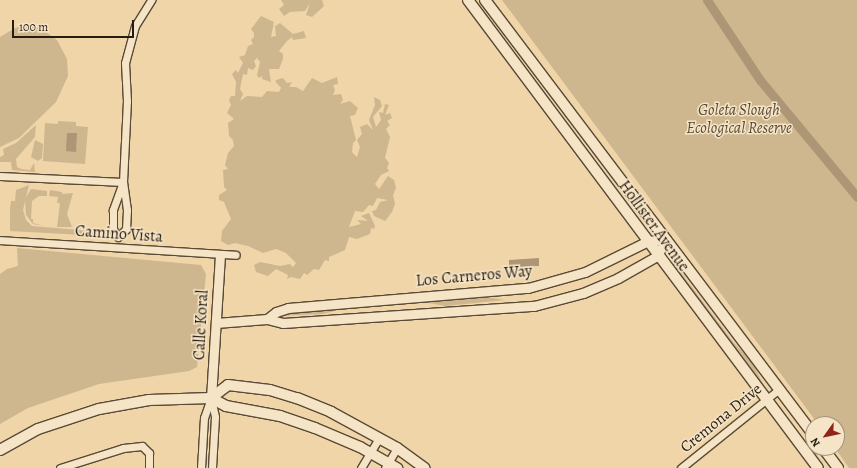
<!DOCTYPE html>
<style>
body{margin:0}
#map{position:relative;width:857px;height:468px;overflow:hidden;background:#f0d5a8;font-family:Alegreya,serif}
div>[style]{position:absolute}
.green>*{inset:0;background:#ceb68e}
.water>*{inset:0;background:#ac9675}
.canal>*{height:9px;margin:-4.5px;padding:0 4.5px;transform-origin:4.5px;border-radius:4.5px;background:#ac9675}
.roads{filter:drop-shadow(1px 0 #594a37) drop-shadow(-1px 0 #594a37) drop-shadow(0 1px #594a37) drop-shadow(0 -1px #594a37)}
.minor>*{height:7px;margin:-3.5px;padding:0 3.5px;transform-origin:3.5px;border-radius:3.5px;background:#f5e4c6}
.tertiary>*{height:9px;margin:-4.5px;padding:0 4.5px;transform-origin:4.5px;border-radius:4.5px;background:#f5e4c6}
.secondary>*{height:10px;margin:-5px;padding:0 5px;transform-origin:5px;border-radius:5px;background:#f5e4c6}
span{translate:-50% -50%;white-space:nowrap;text-align:center;line-height:1.15;-webkit-text-stroke:3px #f5e4c6;paint-order:stroke}
.park-label{font-size:16px;color:#594a36;font-style:italic}
.street-label{font-size:16px;color:#271c11}
.north{position:absolute;left:805px;top:416px;width:40px;height:40px;box-sizing:border-box;background:#f5e4c6;border:1px solid #a3947e;border-radius:50%;rotate:237deg;font-size:11px;font-weight:700;line-height:16px;text-align:center;color:#271c11}
.north::after{content:'';display:block;margin:auto;width:14px;height:18px;background:#8f2418;clip-path:polygon(50% 0,100% 100%,50% 72%,0 100%)}
.scale{position:absolute;left:12px;top:20px;width:122px;height:18px;box-sizing:border-box;border:2px solid #271c11;border-top:0;padding-left:5px;font-size:12px;line-height:14px;white-space:nowrap;color:#271c11;-webkit-text-stroke:3px #f5e4c6;paint-order:stroke}
</style>
<div id="map">
<div class="green">
<i style="clip-path:polygon(281px 0,322px 0,324px 6px,312px 17px,306px 15px,310px 3px,305px 11px,290px 12px,284px 16px,279px 9px,284px 5px)"></i>
<i style="clip-path:polygon(502px 0,857px 0,857px 468px,849px 468px,835px 448px,837px 424px,818px 424px)"></i>
<i style="clip-path:polygon(261px 16px,274px 22px,271px 37px,276px 36px,275px 26px,280px 23px,293px 34px,304px 31px,306px 38px,293px 40px,292px 37px,287px 41px,279px 51px,283px 54px,283px 59px,279px 69px,269px 69px,271px 82px,262px 79px,262px 76px,259px 78px,257px 75px,260px 62px,257px 58px,254px 61px,256px 66px,253px 70px,248px 68px,247px 75px,243px 74px,240px 89px,243px 94px,240px 101px,247px 96px,262px 97px,267px 91px,279px 92px,281px 88px,275px 81px,279px 79px,283px 78px,287px 83px,292px 82px,289px 87px,296px 87px,303px 91px,312px 78px,322px 83px,337px 77px,338px 84px,333px 85px,335px 90px,333px 95px,341px 94px,343px 100px,340px 104px,350px 101px,358px 108px,355px 115px,350px 116px,356px 140px,353px 143px,352px 152px,357px 157px,360px 147px,357px 140px,362px 134px,360px 127px,367px 124px,373px 130px,369px 120px,375px 105px,374px 97px,380px 100px,382px 106px,373px 117px,376px 127px,381px 120px,379px 112px,383px 113px,385px 104px,389px 105px,385px 115px,390px 113px,392px 118px,387px 121px,390px 125px,386px 129px,390px 137px,385px 158px,389px 163px,387px 168px,389px 171px,381px 175px,375px 184px,379px 189px,388px 176px,394px 180px,396px 188px,393px 195px,395px 204px,392px 212px,385px 221px,374px 216px,372px 211px,376px 210px,380px 202px,388px 200px,377px 198px,373px 206px,369px 205px,363px 212px,355px 211px,349px 227px,361px 224px,357px 220px,368px 221px,361px 216px,369px 213px,375px 226px,374px 229px,371px 228px,370px 234px,357px 239px,349px 237px,345px 250px,329px 257px,329px 261px,325px 260px,319px 270px,314px 269px,307px 275px,304px 273px,300px 279px,291px 277px,287px 279px,288px 275px,276px 269px,268px 276px,256px 272px,254px 265px,260px 262px,280px 266px,290px 264px,293px 267px,296px 263px,286px 253px,276px 249px,263px 253px,248px 246px,235px 243px,228px 245px,221px 241px,222px 231px,231px 219px,224px 202px,219px 200px,219px 195px,227px 190px,224px 187px,223px 170px,228px 169px,225px 165px,228px 153px,234px 146px,233px 140px,229px 136px,228px 123px,234px 119px,227px 113px,231px 105px,229px 100px,231px 96px,235px 96px,236px 82px,232px 74px,236px 70px,238px 73px,243px 63px,239px 57px,245px 55px,248px 46px,253px 44px,251px 40px,254px 37px,254px 33px,251px 29px)"></i>
<i style="clip-path:polygon(26px 25px,42px 29px,57px 40px,67px 59px,68px 76px,56px 102px,19px 138px,0 147px,0 37px,15px 28px)"></i>
<i style="clip-path:polygon(58px 121px,76px 122px,76px 126px,88px 127px,85px 164px,43px 161px,45px 123px,58px 124px)"></i>
<i style="clip-path:polygon(36px 125px,35px 137px,16px 159px,17px 167px,21px 169px,30px 170px,34px 163px,35px 172px,12px 170px,11px 162px,0 162px,0 157px,4px 155px,3px 149px,16px 143px)"></i>
<i style="clip-path:polygon(35px 140px,43px 144px,42px 158px,38px 161px,31px 157px)"></i>
<i style="clip-path:polygon(29px 185px,23px 210px,26px 220px,32px 226px,91px 231px,104px 229px,102px 236px,10px 231px,10px 208px,11px 201px,15px 201px,16px 190px)"></i>
<i style="clip-path:polygon(31px 189px,47px 191px,47px 196px,39px 196px,32px 201px,31px 219px,33px 219px,33px 223px,44px 226px,33px 224px,26px 215px,25px 199px)"></i>
<i style="clip-path:polygon(50px 190px,62px 192px,62px 194px,73px 193px,67px 214px,72px 227px,57px 227px,60px 203px,57px 203px,58px 197px,49px 196px)"></i>
<i style="clip-path:polygon(17px 248px,201px 265px,206px 274px,197px 367px,189px 371px,99px 384px,28px 408px,0 424px,0 274px,7px 269px,18px 266px)"></i>
<i style="clip-path:polygon(673px 262px,734px 343px,753px 363px,763px 384px,671px 263px)"></i>
<i style="clip-path:polygon(487px 297px,505px 300px,445px 306px,423px 302px)"></i>
<i style="clip-path:polygon(342px 306px,342px 309px,323px 314px,279px 316px,281px 313px)"></i>
</div>
<div class="water">
<i style="clip-path:polygon(67px 133px,77px 133px,76px 152px,66px 151px)"></i>
<i style="clip-path:polygon(539px 258px,539px 266px,515px 267px,509px 270px,509px 260px)"></i>
</div>
<div class="canal">
<i style="left:707px;top:0;width:96px;rotate:56.5deg"></i>
<i style="left:760px;top:80px;width:152px;rotate:50.3deg"></i>
</div>
<div class="roads">
<div class="minor">
<i style="left:0;top:176px;width:123px;rotate:2.8deg"></i>
<i style="left:123px;top:182px;width:30px;rotate:110deg"></i>
<i style="left:113px;top:210px;width:19px;rotate:90deg"></i>
<i style="left:113px;top:229px;width:9px;rotate:58deg"></i>
<i style="left:118px;top:237px;width:11px;rotate:-45deg"></i>
<i style="left:126px;top:229px;width:19px;rotate:-87deg"></i>
<i style="left:127px;top:210px;width:28px;rotate:-98deg"></i>
<i style="left:123px;top:182px;width:81px;rotate:-87.2deg"></i>
<i style="left:127px;top:101px;width:38px;rotate:-93deg"></i>
<i style="left:125px;top:63px;width:38px;rotate:-75deg"></i>
<i style="left:135px;top:26px;width:31px;rotate:-58deg"></i>
<i style="left:0;top:240px;width:236px;rotate:3.6deg"></i>
<i style="left:211px;top:399px;width:18px;rotate:77deg"></i>
<i style="left:215px;top:417px;width:51px;rotate:93.4deg"></i>
<i style="left:60px;top:468px;width:66px;rotate:-17.6deg"></i>
<i style="left:123px;top:448px;width:19px;rotate:-6deg"></i>
<i style="left:142px;top:446px;width:10px;rotate:45deg"></i>
<i style="left:149px;top:453px;width:15px;rotate:90deg"></i>
<i style="left:201px;top:468px;width:50px;rotate:-86.6deg"></i>
<i style="left:204px;top:418px;width:21px;rotate:-71deg"></i>
<i style="left:361px;top:468px;width:35px;rotate:-59deg"></i>
<i style="left:385px;top:468px;width:23px;rotate:-59deg"></i>
<i style="left:681px;top:468px;width:124px;rotate:-38.8deg"></i>
</div>
<div class="tertiary">
<i style="left:267px;top:319px;width:11px;rotate:-38deg"></i>
<i style="left:276px;top:312px;width:13px;rotate:-18deg"></i>
<i style="left:288px;top:308px;width:241px;rotate:-4.8deg"></i>
<i style="left:528px;top:288px;width:59px;rotate:-15.7deg"></i>
<i style="left:585px;top:272px;width:70px;rotate:-26.2deg"></i>
<i style="left:648px;top:241px;width:18px;rotate:-6deg"></i>
<i style="left:216px;top:323px;width:51px;rotate:-4.5deg"></i>
<i style="left:267px;top:319px;width:16px;rotate:14deg"></i>
<i style="left:283px;top:323px;width:252px;rotate:-3.9deg"></i>
<i style="left:534px;top:306px;width:51px;rotate:-14.9deg"></i>
<i style="left:583px;top:293px;width:38px;rotate:-23deg"></i>
<i style="left:618px;top:278px;width:45px;rotate:-29.4deg"></i>
<i style="left:657px;top:256px;width:19px;rotate:-62deg"></i>
<i style="left:211px;top:398px;width:143px;rotate:-86.4deg"></i>
</div>
<div class="secondary">
<i style="left:468px;top:0;width:584px;rotate:53.21deg"></i>
<i style="left:485px;top:0;width:544px;rotate:52.92deg"></i>
<i style="left:211px;top:398px;width:21px;rotate:-37deg"></i>
<i style="left:228px;top:385px;width:42px;rotate:6.8deg"></i>
<i style="left:270px;top:390px;width:28px;rotate:17deg"></i>
<i style="left:297px;top:398px;width:37px;rotate:22deg"></i>
<i style="left:331px;top:412px;width:75px;rotate:28.6deg"></i>
<i style="left:397px;top:448px;width:34px;rotate:36deg"></i>
<i style="left:823px;top:448px;width:25px;rotate:53deg"></i>
<i style="left:0;top:450px;width:43px;rotate:-28.9deg"></i>
<i style="left:38px;top:429px;width:64px;rotate:-18.2deg"></i>
<i style="left:99px;top:409px;width:51px;rotate:-10.2deg"></i>
<i style="left:149px;top:400px;width:62px;rotate:-1.8deg"></i>
<i style="left:211px;top:398px;width:17px;rotate:28deg"></i>
<i style="left:226px;top:406px;width:55px;rotate:10.5deg"></i>
<i style="left:280px;top:416px;width:37px;rotate:19deg"></i>
<i style="left:315px;top:428px;width:49px;rotate:22.9deg"></i>
<i style="left:360px;top:447px;width:43px;rotate:29.6deg"></i>
</div>
</div>
<div class="park-label">
<span style="left:739px;top:119px">Goleta Slough<br>Ecological Reserve</span>
</div>
<div class="street-label">
<span style="left:654px;top:226px;rotate:54deg">Hollister Avenue</span>
<span style="left:119px;top:234px;rotate:4deg">Camino Vista</span>
<span style="left:474px;top:276px;rotate:-5deg">Los Carneros Way</span>
<span style="left:201px;top:325px;rotate:-87deg">Calle Koral</span>
<span style="left:721px;top:418px;rotate:-39deg">Cremona Drive</span>
</div>
<div class="north">N</div>
<div class="scale">100 m</div>
</div>
